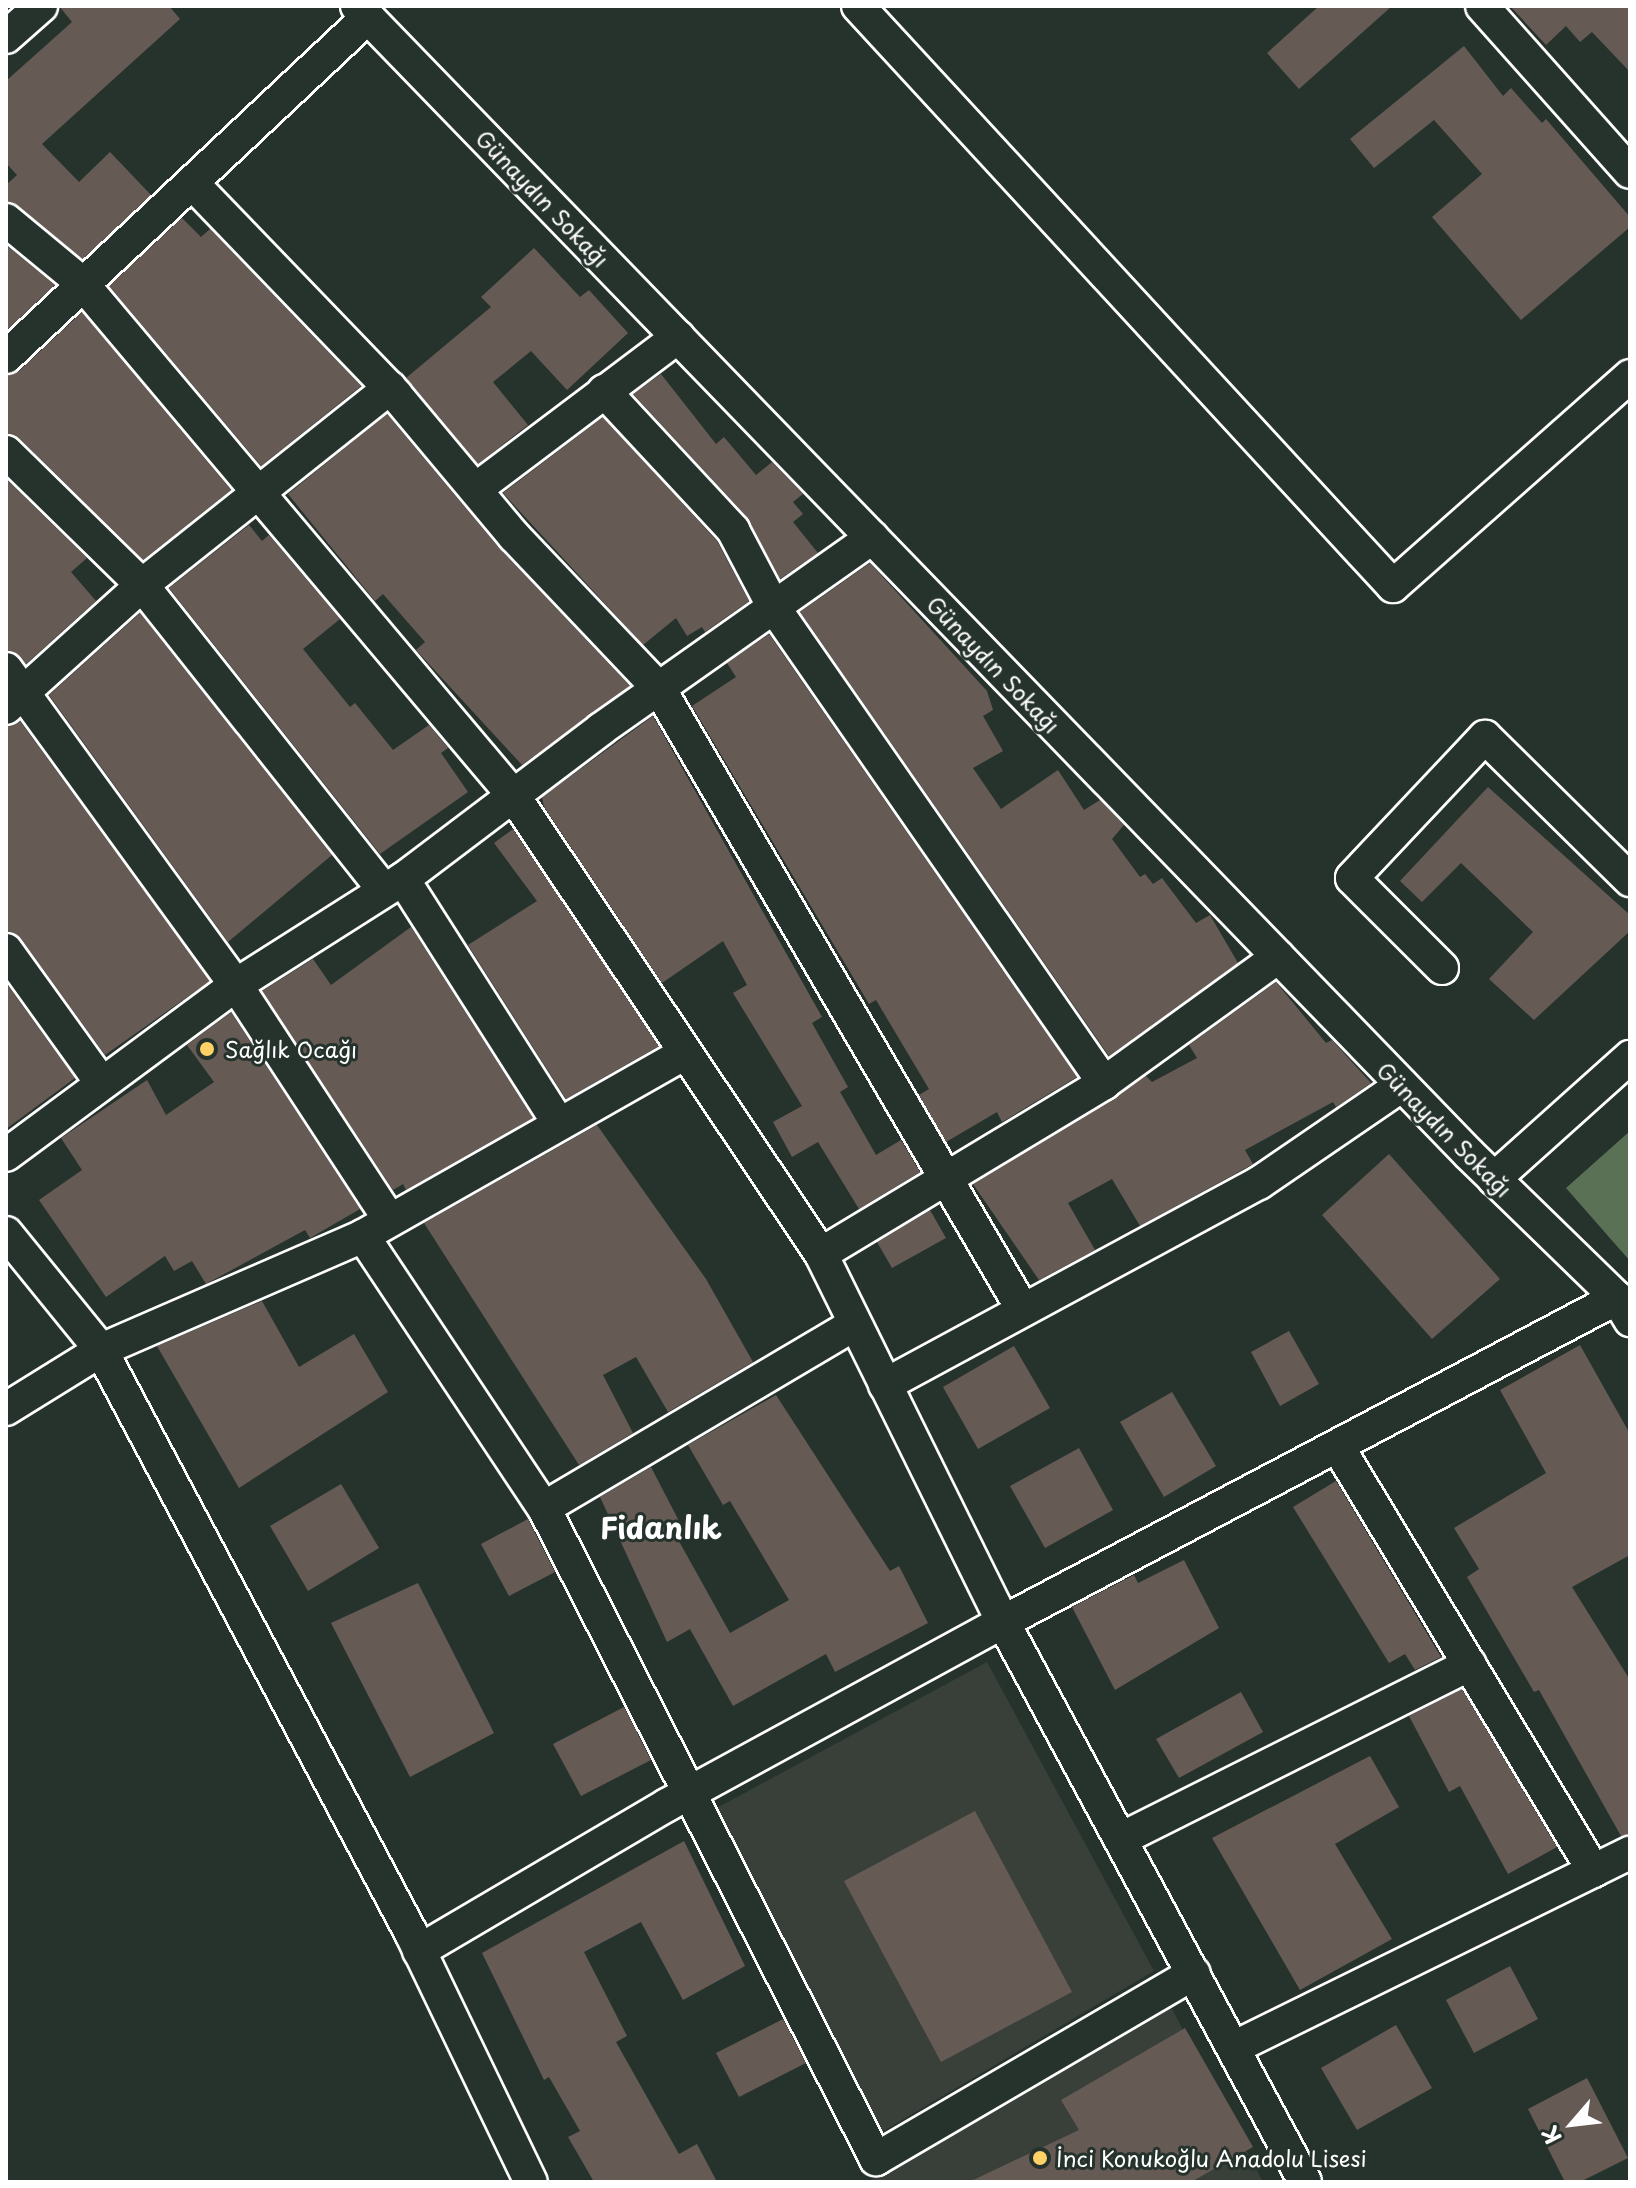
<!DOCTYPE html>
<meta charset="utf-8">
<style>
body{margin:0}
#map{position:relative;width:1636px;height:2188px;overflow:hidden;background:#26332d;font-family:"Playpen Sans",sans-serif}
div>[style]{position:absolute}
.built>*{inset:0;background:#393f39}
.green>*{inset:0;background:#5a7155}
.building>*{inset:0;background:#665a55}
.roads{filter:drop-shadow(2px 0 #fff) drop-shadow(-2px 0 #fff) drop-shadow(0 2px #fff) drop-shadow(0 -2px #fff)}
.minor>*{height:32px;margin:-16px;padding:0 16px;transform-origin:16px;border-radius:16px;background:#26332d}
.dots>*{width:22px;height:22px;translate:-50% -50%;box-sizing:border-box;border:4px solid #26332d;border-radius:50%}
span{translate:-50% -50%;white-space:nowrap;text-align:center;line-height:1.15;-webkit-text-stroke:6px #26332d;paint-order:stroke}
.street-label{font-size:22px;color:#fff}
.poi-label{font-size:22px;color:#fff}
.left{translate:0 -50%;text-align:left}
.district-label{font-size:30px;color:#fff;font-weight:700}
.frame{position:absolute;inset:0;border:8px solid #fff;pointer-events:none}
.north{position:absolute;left:1532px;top:2084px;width:80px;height:80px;-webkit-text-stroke:6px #26332d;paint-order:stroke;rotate:242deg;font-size:22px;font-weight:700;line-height:32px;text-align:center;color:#fff}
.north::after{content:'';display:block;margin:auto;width:28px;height:36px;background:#fff;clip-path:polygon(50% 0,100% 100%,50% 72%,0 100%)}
</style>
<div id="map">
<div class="built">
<i style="clip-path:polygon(987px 1662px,1154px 1971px,880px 2133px,713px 1810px)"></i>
<i style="clip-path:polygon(1171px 2007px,1263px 2182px,873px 2182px,871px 2180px)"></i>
</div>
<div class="green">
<i style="clip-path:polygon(1630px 1131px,1630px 1261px,1566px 1188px)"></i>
</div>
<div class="building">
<i style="clip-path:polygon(59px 6px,169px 6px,180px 19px,42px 144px,79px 182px,110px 152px,151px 195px,83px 259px,6px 201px,6px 185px,17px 175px,6px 163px,6px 81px,72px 22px)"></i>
<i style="clip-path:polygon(1319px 6px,1392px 6px,1299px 89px,1267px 53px)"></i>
<i style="clip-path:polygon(1510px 6px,1630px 6px,1630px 72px,1592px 32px,1580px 42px,1566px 26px,1546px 45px)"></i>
<i style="clip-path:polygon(1464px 46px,1503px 96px,1511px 88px,1542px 123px,1546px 119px,1630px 217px,1630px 227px,1521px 320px,1432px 217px,1482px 174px,1434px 120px,1374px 168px,1350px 139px)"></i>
<i style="clip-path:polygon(182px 218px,201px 237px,210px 229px,361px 386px,261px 466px,109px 286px)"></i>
<i style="clip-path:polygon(6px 245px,55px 285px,6px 331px)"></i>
<i style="clip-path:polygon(534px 248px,580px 297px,589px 290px,628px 333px,567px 390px,531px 351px,493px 382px,528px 425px,478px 464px,406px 378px,491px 307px,481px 297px)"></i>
<i style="clip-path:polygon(82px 312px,231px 490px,143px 560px,19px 438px,6px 434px,6px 375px,19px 371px)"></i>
<i style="clip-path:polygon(661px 374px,716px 444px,724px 437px,756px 475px,772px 462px,803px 494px,793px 502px,803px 514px,793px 522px,818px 553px,780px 579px,747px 517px,633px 394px)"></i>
<i style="clip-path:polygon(387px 414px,499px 548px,630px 686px,522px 765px,416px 650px,425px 642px,383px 594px,375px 601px,288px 494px)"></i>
<i style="clip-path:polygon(603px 417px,717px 541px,749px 601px,705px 632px,702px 627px,687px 636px,676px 618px,643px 645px,503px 493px)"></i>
<i style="clip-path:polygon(6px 479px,87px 558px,71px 572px,96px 601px,26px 664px,6px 650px)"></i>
<i style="clip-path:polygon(249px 525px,262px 541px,269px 535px,340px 619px,303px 649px,350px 707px,355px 703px,393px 750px,429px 725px,448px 748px,441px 753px,468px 792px,380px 854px,169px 588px)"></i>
<i style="clip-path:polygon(870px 563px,987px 691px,993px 710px,983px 716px,1003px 751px,973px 768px,1001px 809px,1058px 770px,1084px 810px,1100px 800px,1124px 825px,1112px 839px,1140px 877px,1145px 874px,1153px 884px,1162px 878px,1196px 923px,1210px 915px,1238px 963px,1109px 1056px,800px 612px)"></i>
<i style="clip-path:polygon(140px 613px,332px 855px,228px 942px,49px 695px)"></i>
<i style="clip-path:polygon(769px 634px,1077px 1077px,1002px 1122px,997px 1112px,946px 1142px,919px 1095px,929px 1089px,876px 1000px,869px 1004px,692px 706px,736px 677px,727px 663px)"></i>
<i style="clip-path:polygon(653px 716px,822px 1017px,812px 1023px,848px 1087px,840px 1092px,876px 1155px,901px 1140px,920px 1172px,859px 1209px,818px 1142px,792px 1157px,773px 1122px,802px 1106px,733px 993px,747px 985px,723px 941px,662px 983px,544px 807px,542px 797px)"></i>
<i style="clip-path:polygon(20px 721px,210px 981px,105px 1055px,21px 939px,6px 931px,6px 726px)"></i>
<i style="clip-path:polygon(1488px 787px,1630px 915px,1630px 931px,1534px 1020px,1489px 979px,1533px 932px,1461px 863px,1422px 902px,1400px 881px)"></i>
<i style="clip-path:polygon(513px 829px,659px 1046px,566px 1099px,468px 945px,537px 901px,494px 843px)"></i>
<i style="clip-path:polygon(411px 927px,533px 1118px,406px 1190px,403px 1184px,393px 1190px,262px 991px,313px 959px,331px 985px)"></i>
<i style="clip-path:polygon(1276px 982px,1326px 1043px,1332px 1040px,1371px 1083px,1336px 1107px,1333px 1102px,1245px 1150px,1253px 1164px,1140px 1226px,1112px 1179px,1068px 1203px,1095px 1250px,1039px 1280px,973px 1184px,1146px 1076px,1152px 1082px,1197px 1058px,1189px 1045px)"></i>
<i style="clip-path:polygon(6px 983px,75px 1078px,6px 1129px)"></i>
<i style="clip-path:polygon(231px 1012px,360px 1209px,310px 1238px,305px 1230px,206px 1284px,192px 1261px,174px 1271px,165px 1256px,106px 1297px,39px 1200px,82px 1170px,61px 1138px,147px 1080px,166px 1115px,214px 1082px,187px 1045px)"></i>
<i style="clip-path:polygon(597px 1125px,706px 1279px,753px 1362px,668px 1412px,636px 1357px,603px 1375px,633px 1433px,579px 1465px,424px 1223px)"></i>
<i style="clip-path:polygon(1389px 1154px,1500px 1279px,1432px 1339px,1322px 1215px)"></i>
<i style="clip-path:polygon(930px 1210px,946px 1238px,892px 1268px,877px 1242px)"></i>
<i style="clip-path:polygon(262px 1301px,299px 1367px,354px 1334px,388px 1392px,239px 1488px,157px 1346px)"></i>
<i style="clip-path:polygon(1289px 1331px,1319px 1384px,1280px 1406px,1251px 1352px)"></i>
<i style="clip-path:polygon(1580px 1345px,1630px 1434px,1630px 1555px,1572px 1587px,1630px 1680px,1630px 1834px,1621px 1836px,1539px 1690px,1534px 1692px,1467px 1577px,1479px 1569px,1454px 1528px,1546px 1473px,1500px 1390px)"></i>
<i style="clip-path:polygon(1014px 1346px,1050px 1408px,978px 1449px,943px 1387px)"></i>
<i style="clip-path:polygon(1172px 1392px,1216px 1466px,1164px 1497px,1120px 1422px)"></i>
<i style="clip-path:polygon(776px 1395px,890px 1571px,899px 1566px,928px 1623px,835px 1672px,826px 1654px,733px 1706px,690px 1629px,667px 1642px,600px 1497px,651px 1467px,679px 1521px,670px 1525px,730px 1633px,789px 1600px,730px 1501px,723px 1505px,688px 1445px)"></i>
<i style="clip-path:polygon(1079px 1448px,1113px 1510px,1045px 1548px,1010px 1486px)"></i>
<i style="clip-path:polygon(1336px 1481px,1441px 1657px,1415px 1670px,1405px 1654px,1389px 1663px,1293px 1507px)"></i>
<i style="clip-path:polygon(341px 1484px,379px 1548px,308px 1591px,270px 1526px)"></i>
<i style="clip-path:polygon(528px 1519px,555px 1572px,509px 1596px,481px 1544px)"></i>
<i style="clip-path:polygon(1184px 1560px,1219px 1628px,1115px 1690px,1072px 1607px,1134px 1575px,1138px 1583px)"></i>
<i style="clip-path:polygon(418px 1583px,494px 1733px,410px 1777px,331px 1623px)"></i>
<i style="clip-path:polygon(1462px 1689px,1557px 1847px,1508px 1874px,1460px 1786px,1449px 1792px,1409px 1716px)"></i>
<i style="clip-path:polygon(1241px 1692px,1263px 1732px,1179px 1778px,1156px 1739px)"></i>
<i style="clip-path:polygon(624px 1707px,651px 1760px,581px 1796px,553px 1744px)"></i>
<i style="clip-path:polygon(1370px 1756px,1399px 1807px,1335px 1844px,1392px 1939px,1300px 1990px,1212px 1838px)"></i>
<i style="clip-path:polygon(975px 1811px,1072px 1992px,941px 2062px,844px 1881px)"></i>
<i style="clip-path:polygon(684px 1841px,745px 1966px,683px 2000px,641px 1922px,584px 1952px,627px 2036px,616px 2042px,679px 2154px,697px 2144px,717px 2182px,594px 2182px,568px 2137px,580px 2131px,549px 2077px,544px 2080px,482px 1953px)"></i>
<i style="clip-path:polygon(1510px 1966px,1538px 2019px,1474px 2053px,1446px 2000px)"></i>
<i style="clip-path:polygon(783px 2019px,806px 2063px,739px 2097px,716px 2053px)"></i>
<i style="clip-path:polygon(1396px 2025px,1432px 2088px,1357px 2130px,1321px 2068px)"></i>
<i style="clip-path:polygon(1185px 2028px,1253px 2147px,1191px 2182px,969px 2182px,1079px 2130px,1061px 2100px)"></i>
<i style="clip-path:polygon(1587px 2078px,1628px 2158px,1580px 2182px,1565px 2182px,1528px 2109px)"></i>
</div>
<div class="roads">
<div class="minor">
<i style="left:357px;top:6px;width:1598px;rotate:45.91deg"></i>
<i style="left:1469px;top:1154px;width:206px;rotate:44.2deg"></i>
<i style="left:1617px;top:1298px;width:26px;rotate:59deg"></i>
<i style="left:858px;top:6px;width:789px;rotate:47.31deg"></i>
<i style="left:1393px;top:586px;width:317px;rotate:-41.5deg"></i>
<i style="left:1482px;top:6px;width:222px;rotate:48.3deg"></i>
<i style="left:6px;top:37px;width:47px;rotate:-41.5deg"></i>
<i style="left:194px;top:185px;width:291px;rotate:46.1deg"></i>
<i style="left:396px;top:395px;width:184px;rotate:50.1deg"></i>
<i style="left:514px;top:536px;width:212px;rotate:46.5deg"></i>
<i style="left:660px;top:690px;width:718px;rotate:59.65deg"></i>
<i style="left:6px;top:220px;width:97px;rotate:39.6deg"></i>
<i style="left:81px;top:282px;width:671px;rotate:49.9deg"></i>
<i style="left:513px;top:795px;width:553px;rotate:56.14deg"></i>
<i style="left:821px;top:1254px;width:411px;rotate:63.7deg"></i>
<i style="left:1003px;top:1622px;width:636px;rotate:61.66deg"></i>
<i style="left:6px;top:357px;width:497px;rotate:-43.2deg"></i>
<i style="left:604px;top:391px;width:190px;rotate:47.1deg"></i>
<i style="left:733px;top:530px;width:86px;rotate:62.2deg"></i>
<i style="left:773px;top:606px;width:581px;rotate:55.24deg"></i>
<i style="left:6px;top:452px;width:190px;rotate:44.4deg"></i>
<i style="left:142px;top:585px;width:389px;rotate:51.6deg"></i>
<i style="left:476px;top:489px;width:253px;rotate:-37deg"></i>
<i style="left:6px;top:669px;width:391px;rotate:54deg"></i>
<i style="left:236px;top:985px;width:280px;rotate:56.8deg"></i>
<i style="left:6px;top:708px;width:183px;rotate:-42.1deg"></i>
<i style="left:142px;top:585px;width:317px;rotate:-38.5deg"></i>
<i style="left:403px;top:879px;width:288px;rotate:57.5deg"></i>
<i style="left:6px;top:950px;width:163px;rotate:54.3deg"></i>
<i style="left:1442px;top:968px;width:127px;rotate:-135deg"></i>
<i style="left:1352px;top:878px;width:194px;rotate:-46.7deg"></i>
<i style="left:1485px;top:737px;width:204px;rotate:44.6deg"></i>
<i style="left:6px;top:1155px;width:286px;rotate:-36.5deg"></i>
<i style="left:236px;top:985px;width:198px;rotate:-32.4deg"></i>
<i style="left:403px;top:879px;width:248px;rotate:-37.1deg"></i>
<i style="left:601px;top:729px;width:332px;rotate:-35.2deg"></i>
<i style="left:1494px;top:1179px;width:183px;rotate:-41.9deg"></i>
<i style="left:6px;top:1233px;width:151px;rotate:50.9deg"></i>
<i style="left:101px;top:1350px;width:660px;rotate:62deg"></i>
<i style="left:411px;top:1933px;width:276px;rotate:64.3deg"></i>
<i style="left:363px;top:1236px;width:327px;rotate:56.4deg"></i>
<i style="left:544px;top:1508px;width:731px;rotate:62.98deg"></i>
<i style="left:876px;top:2159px;width:368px;rotate:-30.3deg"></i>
<i style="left:821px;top:1254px;width:331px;rotate:-31.1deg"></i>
<i style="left:1104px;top:1083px;width:215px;rotate:-35.9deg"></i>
<i style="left:885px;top:1385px;width:425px;rotate:-28.4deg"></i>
<i style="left:1259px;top:1183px;width:173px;rotate:-34.4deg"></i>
<i style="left:6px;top:1409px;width:112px;rotate:-31.8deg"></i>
<i style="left:101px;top:1350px;width:286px;rotate:-23.5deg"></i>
<i style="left:363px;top:1236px;width:370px;rotate:-29.6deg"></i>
<i style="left:1338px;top:1447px;width:495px;rotate:58.9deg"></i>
<i style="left:544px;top:1508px;width:361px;rotate:-30.6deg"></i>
<i style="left:1121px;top:1839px;width:390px;rotate:-26.6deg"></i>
<i style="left:419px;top:1951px;width:288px;rotate:-30.5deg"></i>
<i style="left:667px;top:1805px;width:383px;rotate:-28.6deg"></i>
<i style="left:1003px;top:1622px;width:694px;rotate:-27.82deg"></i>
<i style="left:1237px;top:2046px;width:438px;rotate:-26.2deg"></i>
</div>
</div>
<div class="dots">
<i style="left:207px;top:1049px;background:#ffd166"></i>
<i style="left:1040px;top:2158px;background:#ffd166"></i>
</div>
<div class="street-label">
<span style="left:543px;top:198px;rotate:46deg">Günaydın Sokağı</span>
<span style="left:994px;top:664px;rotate:46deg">Günaydın Sokağı</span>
<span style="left:1445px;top:1129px;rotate:45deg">Günaydın Sokağı</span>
</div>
<div class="poi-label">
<span class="left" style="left:225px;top:1049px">Sağlık Ocağı</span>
<span class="left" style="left:1056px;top:2158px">İnci Konukoğlu Anadolu Lisesi</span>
</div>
<div class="district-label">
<span style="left:661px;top:1527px">Fidanlık</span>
</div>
<div class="frame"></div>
<div class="north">K</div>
</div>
